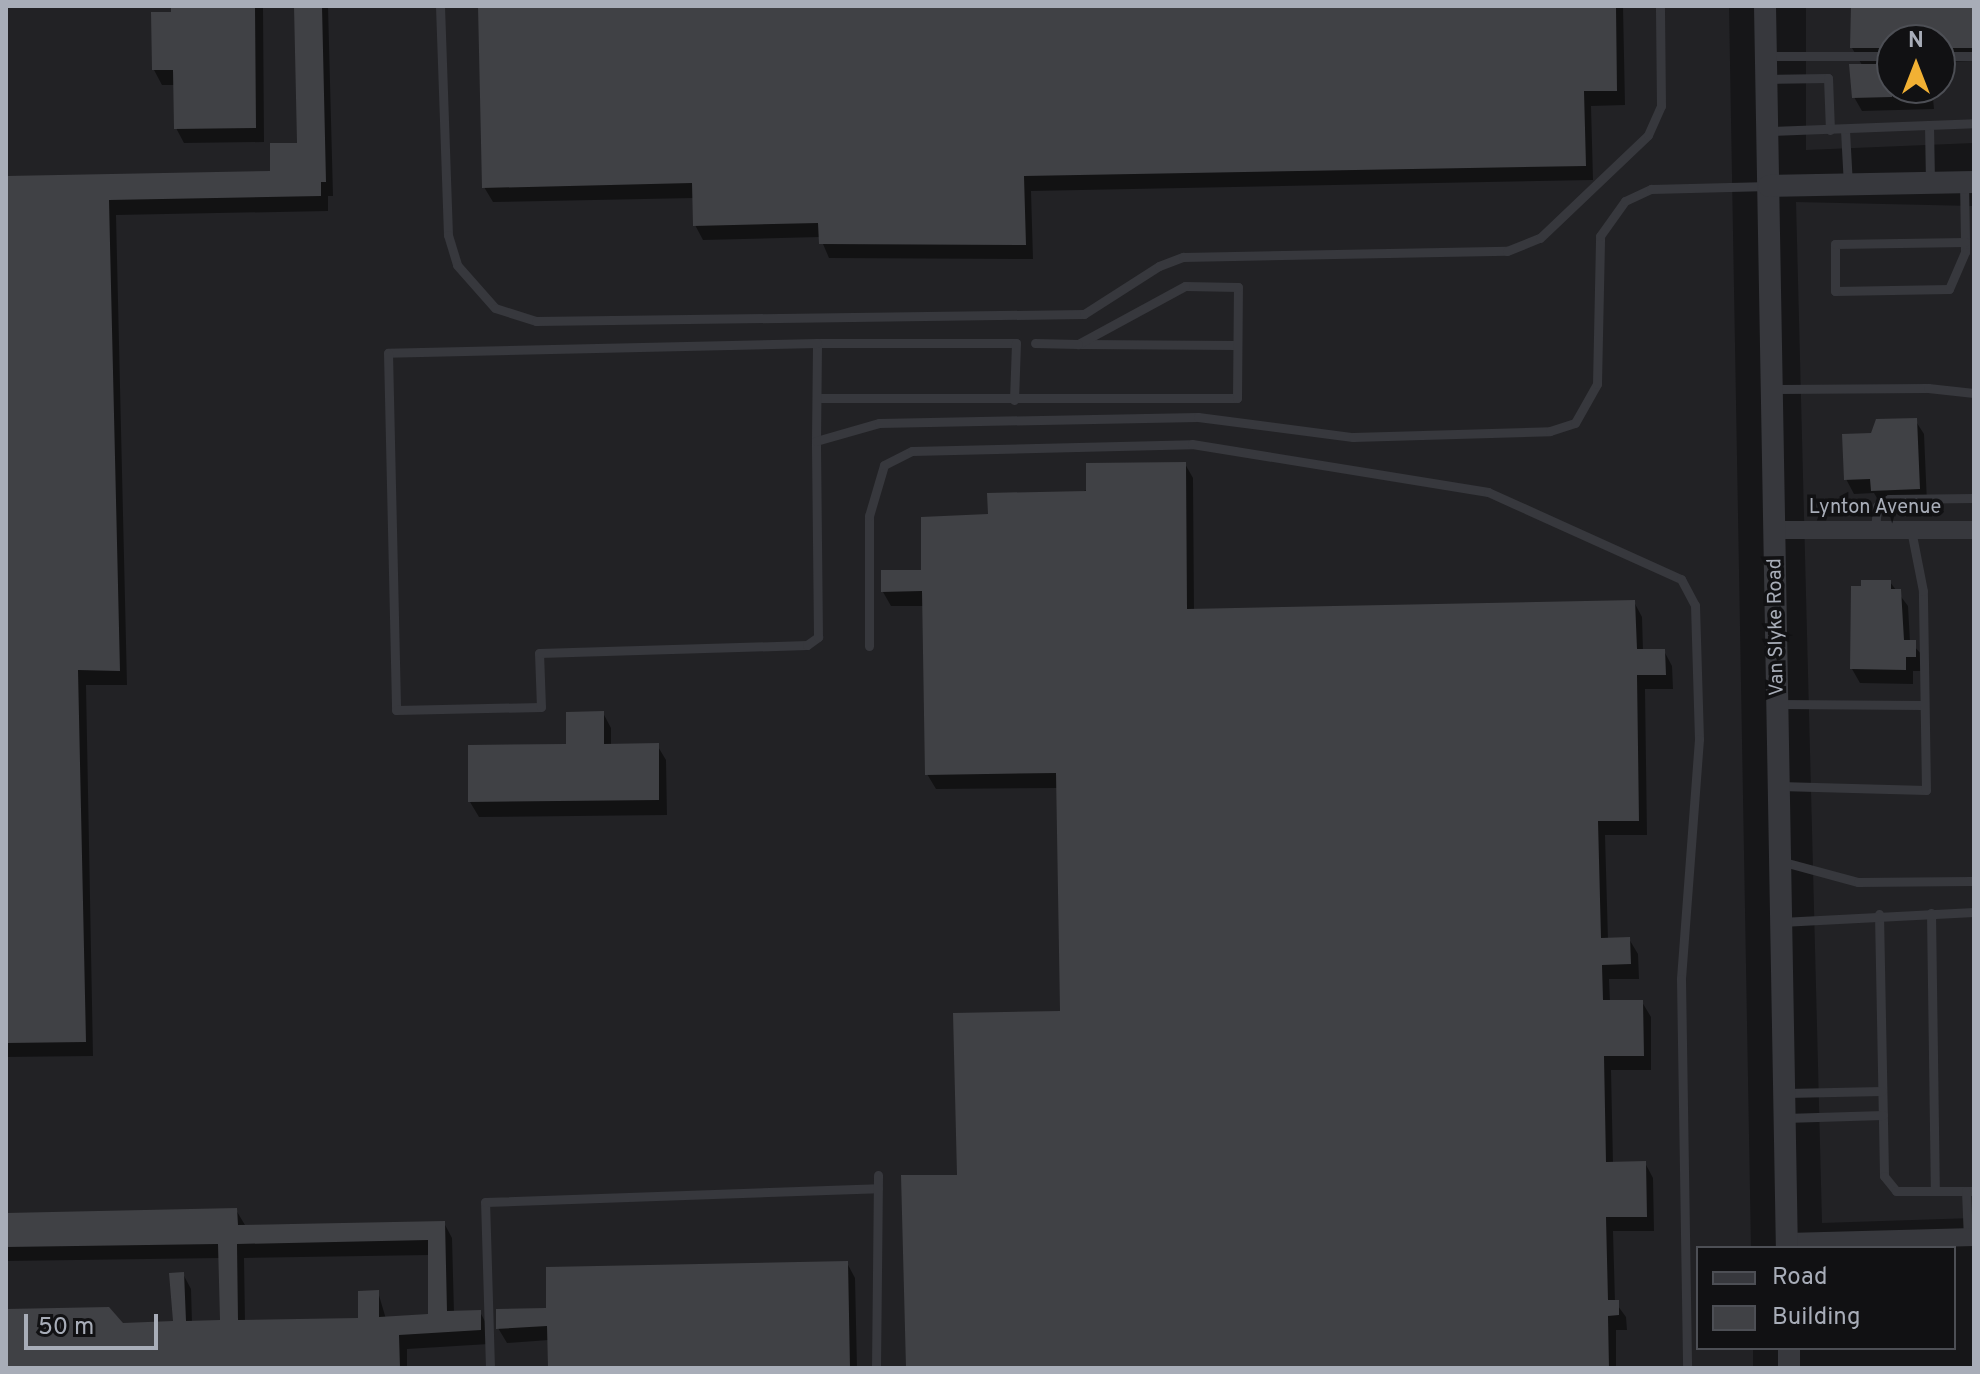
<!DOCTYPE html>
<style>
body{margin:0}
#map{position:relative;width:1980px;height:1374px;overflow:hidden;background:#161618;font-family:Overpass,sans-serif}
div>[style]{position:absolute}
.built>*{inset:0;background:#222225}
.shadow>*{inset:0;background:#0007}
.building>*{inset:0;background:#404145}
.service>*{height:9px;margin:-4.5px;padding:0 4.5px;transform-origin:4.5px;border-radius:4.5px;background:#37383d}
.minor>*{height:18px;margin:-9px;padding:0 9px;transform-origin:9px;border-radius:9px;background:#37383d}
.tertiary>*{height:22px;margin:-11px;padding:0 11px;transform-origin:11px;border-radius:11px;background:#37383d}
span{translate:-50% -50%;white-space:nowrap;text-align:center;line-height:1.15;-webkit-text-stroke:7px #111113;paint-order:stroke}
.street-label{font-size:20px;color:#a8adb8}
.frame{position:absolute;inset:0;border:8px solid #a8adb8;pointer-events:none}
.legend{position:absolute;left:1696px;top:1246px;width:260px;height:104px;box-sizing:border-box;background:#111113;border:2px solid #4d4f55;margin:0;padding:10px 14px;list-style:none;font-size:24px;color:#a8adb8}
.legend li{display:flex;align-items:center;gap:16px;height:40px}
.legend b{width:40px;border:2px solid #4d4f55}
.north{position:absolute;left:1876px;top:24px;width:80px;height:80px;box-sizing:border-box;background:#111113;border:2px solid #4d4f55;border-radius:50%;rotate:0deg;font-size:22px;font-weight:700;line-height:32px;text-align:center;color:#a8adb8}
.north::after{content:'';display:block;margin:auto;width:28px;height:36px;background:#f2b134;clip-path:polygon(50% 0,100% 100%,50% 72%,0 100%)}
.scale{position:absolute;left:24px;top:1314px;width:134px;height:36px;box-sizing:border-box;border:4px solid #a8adb8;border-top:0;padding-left:10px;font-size:24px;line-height:28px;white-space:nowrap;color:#a8adb8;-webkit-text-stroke:6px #111113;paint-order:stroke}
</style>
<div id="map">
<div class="built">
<i style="clip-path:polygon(6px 6px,1729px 6px,1751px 1248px,1698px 1248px,1698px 1348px,1753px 1348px,1753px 1368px,6px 1368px)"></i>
<i style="clip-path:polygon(evenodd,1806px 6px,1974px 6px,1974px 143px,1806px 150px,1806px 6px,1892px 40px,1940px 40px,1940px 88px,1892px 88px,1892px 40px)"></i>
<i style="clip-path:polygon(1796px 202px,1974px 206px,1974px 1218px,1822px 1223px)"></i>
</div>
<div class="shadow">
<i style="clip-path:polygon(173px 6px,263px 6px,264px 142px,184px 143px,176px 128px,175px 85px,162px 85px,154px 70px)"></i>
<i style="clip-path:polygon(296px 6px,328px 6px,333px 196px,328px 196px,328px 211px,116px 215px,127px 685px,86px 685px,93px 1056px,6px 1057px,6px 178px,272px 173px,299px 145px)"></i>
<i style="clip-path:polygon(480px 6px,1623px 6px,1625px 105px,1591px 106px,1593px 180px,1031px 191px,1033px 259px,829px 258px,820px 237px,703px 240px,695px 225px,694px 198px,493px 202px,484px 187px)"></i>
<i style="clip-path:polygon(1853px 6px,1974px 6px,1974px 61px,1940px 62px,1940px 40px,1892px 40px,1892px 88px,1932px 88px,1934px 109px,1862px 111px,1854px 97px,1862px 65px,1852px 48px)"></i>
<i style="clip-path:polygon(1915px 420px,1924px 434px,1927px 503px,1881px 505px,1874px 493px,1854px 494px,1846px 479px,1872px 435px)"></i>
<i style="clip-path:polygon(1185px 464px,1193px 478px,1194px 611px,1634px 602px,1642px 617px,1643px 651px,1664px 651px,1672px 666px,1673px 689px,1645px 689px,1647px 835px,1605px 835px,1608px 940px,1629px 939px,1638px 954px,1639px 979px,1609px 979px,1610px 1002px,1642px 1002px,1651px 1017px,1651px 1070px,1611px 1070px,1613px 1164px,1645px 1163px,1653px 1178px,1654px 1231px,1613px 1231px,1615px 1302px,1626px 1317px,1627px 1330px,1616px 1330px,1616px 1368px,908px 1368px,959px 1177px,1062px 1013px,1059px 788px,936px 789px,927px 774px,924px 606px,891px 606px,883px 592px,923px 572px,990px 516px)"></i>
<i style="clip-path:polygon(1890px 582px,1908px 606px,1910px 642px,1924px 657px,1924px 671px,1913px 671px,1913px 684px,1860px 683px,1852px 669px)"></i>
<i style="clip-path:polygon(603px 713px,611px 728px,611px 746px,657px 745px,666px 760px,667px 815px,479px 817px,470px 802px,568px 746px)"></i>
<i style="clip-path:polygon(evenodd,236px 1210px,245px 1225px,444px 1223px,452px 1238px,454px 1313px,480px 1312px,488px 1327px,489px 1344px,407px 1349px,407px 1368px,6px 1368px,6px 1311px,122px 1325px,175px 1323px,183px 1274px,191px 1289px,192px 1323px,222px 1322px,220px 1258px,6px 1261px,6px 1215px,236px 1210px,430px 1255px,430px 1316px,386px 1319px,378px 1292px,360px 1320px,245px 1322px,244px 1258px,430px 1255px)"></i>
<i style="clip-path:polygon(847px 1263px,855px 1278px,857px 1368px,550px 1368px,549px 1340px,507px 1343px,498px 1328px,548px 1310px)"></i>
</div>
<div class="building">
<i style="clip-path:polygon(171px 6px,255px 6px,256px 128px,174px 129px,173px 70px,152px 70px,151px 12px,171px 12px)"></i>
<i style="clip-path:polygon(294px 6px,322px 6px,326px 182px,321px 182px,321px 196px,109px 200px,120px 671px,78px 670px,86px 1042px,6px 1043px,6px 176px,270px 171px,270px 143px,297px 143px)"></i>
<i style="clip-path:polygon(478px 6px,1616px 6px,1617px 91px,1584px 91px,1586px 166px,1024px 176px,1026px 245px,819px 244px,818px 223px,693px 226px,692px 183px,482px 188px)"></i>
<i style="clip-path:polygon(1851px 6px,1974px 6px,1974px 48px,1940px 48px,1940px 40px,1892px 40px,1892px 48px,1850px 48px)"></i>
<i style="clip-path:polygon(1849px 64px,1892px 64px,1892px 97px,1852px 98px)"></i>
<i style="clip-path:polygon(1917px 418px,1920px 489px,1871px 491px,1870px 479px,1844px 480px,1842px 434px,1871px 433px,1876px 419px)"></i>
<i style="clip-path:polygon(1186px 462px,1187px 609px,1635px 600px,1637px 649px,1665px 649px,1666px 675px,1637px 675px,1639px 821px,1598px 821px,1601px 938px,1630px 937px,1631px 964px,1602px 965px,1603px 1000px,1643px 1000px,1644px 1056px,1604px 1056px,1606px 1162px,1646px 1161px,1647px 1217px,1606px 1217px,1608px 1300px,1619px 1300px,1619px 1315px,1608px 1316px,1609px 1368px,906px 1368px,901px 1175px,957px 1175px,953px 1013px,1060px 1011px,1056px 773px,925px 775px,922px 591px,881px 592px,881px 570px,921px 570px,921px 517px,988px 514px,987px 493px,1086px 491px,1086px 463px)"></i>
<i style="clip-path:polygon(1861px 580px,1891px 580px,1891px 589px,1901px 589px,1904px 640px,1916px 640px,1916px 657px,1906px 657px,1906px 670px,1850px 669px,1851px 586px,1861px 586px)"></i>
<i style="clip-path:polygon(604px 711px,604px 744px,659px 743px,659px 800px,468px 802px,468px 745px,566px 744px,566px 712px)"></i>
<i style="clip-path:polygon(evenodd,237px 1208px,238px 1225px,445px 1221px,447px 1311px,481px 1310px,481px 1330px,399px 1335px,400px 1368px,6px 1368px,6px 1309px,109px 1307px,123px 1323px,173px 1321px,169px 1273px,184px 1272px,186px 1321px,220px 1320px,218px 1244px,6px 1247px,6px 1213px,237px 1208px,428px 1240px,428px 1314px,379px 1317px,379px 1290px,358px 1291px,358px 1318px,238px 1320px,237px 1244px,428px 1240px)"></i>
<i style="clip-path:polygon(848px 1261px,850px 1368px,548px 1368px,547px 1326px,496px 1329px,496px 1309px,546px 1308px,546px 1267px)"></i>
</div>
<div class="service">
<i style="left:440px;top:6px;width:229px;rotate:88deg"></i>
<i style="left:448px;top:235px;width:31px;rotate:73deg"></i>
<i style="left:457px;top:265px;width:57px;rotate:48.5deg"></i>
<i style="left:495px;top:308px;width:43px;rotate:17.6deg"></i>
<i style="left:536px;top:321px;width:548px;rotate:-0.73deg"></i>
<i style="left:1084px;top:314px;width:89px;rotate:-32.6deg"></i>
<i style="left:1159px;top:266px;width:26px;rotate:-21deg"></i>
<i style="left:1183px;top:257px;width:324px;rotate:-1.1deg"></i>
<i style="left:1507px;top:251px;width:35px;rotate:-22deg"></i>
<i style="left:1540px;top:238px;width:149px;rotate:-43.6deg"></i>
<i style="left:1648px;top:135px;width:32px;rotate:-66deg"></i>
<i style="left:1661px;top:106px;width:100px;rotate:-90.6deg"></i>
<i style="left:1766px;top:56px;width:126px"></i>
<i style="left:1940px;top:56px;width:34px"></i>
<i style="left:1766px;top:79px;width:62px;rotate:-0.9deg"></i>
<i style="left:1828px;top:78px;width:52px;rotate:87.8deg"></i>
<i style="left:1929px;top:125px;width:59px;rotate:89deg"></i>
<i style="left:1845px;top:130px;width:55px;rotate:86.9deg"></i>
<i style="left:1770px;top:131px;width:204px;rotate:-2.2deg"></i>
<i style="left:1964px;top:182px;width:60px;rotate:89deg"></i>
<i style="left:1965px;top:242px;width:10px;rotate:90deg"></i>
<i style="left:1965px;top:252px;width:40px;rotate:113.4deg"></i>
<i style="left:1949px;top:289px;width:114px;rotate:179deg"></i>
<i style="left:1835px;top:291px;width:47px;rotate:-90deg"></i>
<i style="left:1835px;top:244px;width:130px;rotate:-0.9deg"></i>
<i style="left:817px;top:343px;width:199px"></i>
<i style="left:1016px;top:343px;width:57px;rotate:92deg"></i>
<i style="left:1081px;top:344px;width:156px;rotate:0.4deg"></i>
<i style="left:1772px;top:389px;width:156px;rotate:-0.4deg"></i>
<i style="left:1928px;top:388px;width:46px;rotate:6.2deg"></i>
<i style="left:817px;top:398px;width:420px"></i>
<i style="left:1237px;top:398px;width:111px;rotate:-89.5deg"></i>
<i style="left:1238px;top:287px;width:53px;rotate:-178.9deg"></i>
<i style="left:1185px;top:286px;width:122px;rotate:151.5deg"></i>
<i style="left:1078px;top:344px;width:43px;rotate:-178.7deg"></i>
<i style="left:816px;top:441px;width:98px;rotate:-89.4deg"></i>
<i style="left:817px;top:343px;width:429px;rotate:178.7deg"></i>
<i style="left:388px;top:353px;width:357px;rotate:88.7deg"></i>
<i style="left:396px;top:710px;width:145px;rotate:-1.2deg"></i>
<i style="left:541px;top:707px;width:54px;rotate:-92.1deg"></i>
<i style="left:539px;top:653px;width:268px;rotate:-1.7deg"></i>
<i style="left:807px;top:645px;width:14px;rotate:-36deg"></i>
<i style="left:818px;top:637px;width:196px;rotate:-90.6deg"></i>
<i style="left:816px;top:441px;width:66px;rotate:-15.9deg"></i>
<i style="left:879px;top:423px;width:319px;rotate:-1.1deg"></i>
<i style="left:1198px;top:417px;width:156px;rotate:7.4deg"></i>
<i style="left:1353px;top:437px;width:197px;rotate:-1.7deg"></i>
<i style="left:1550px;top:431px;width:26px;rotate:-18deg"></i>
<i style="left:1575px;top:423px;width:45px;rotate:-60.6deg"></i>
<i style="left:1597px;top:384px;width:148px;rotate:-88.8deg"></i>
<i style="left:1600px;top:236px;width:43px;rotate:-54.5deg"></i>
<i style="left:1625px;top:201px;width:29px;rotate:-25deg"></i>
<i style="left:1651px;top:189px;width:118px;rotate:-1.5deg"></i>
<i style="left:1875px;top:530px;width:24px;rotate:-85deg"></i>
<i style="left:1877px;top:506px;width:14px;rotate:-30deg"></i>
<i style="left:1889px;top:499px;width:85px;rotate:-0.7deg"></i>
<i style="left:869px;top:646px;width:130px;rotate:-90deg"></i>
<i style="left:869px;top:516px;width:53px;rotate:-73.6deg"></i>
<i style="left:884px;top:465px;width:31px;rotate:-27deg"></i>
<i style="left:912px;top:451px;width:280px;rotate:-1.4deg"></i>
<i style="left:1192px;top:444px;width:300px;rotate:9.2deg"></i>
<i style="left:1488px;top:492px;width:212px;rotate:24.3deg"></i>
<i style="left:1681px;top:579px;width:30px;rotate:62deg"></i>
<i style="left:1695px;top:605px;width:134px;rotate:88.3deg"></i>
<i style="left:1699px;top:739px;width:241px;rotate:94.3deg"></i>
<i style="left:1681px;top:979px;width:389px;rotate:89.1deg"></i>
<i style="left:1778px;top:704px;width:146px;rotate:0.4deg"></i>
<i style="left:1779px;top:786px;width:147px;rotate:1.6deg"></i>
<i style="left:1926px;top:790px;width:199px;rotate:-90.9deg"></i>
<i style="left:1923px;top:591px;width:62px;rotate:-101.1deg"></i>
<i style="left:1780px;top:861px;width:81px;rotate:15.1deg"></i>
<i style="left:1858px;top:882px;width:113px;rotate:-0.5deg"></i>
<i style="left:1931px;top:913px;width:278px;rotate:89.2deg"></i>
<i style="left:1879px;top:914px;width:262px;rotate:88.9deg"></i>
<i style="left:1884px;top:1176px;width:19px;rotate:51deg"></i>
<i style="left:1896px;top:1191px;width:78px"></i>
<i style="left:1781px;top:922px;width:193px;rotate:-3deg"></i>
<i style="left:1786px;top:1093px;width:96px;rotate:-1.2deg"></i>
<i style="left:1785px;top:1118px;width:98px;rotate:-1.8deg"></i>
<i style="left:1966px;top:1191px;width:47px;rotate:87.6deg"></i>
<i style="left:490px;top:1368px;width:166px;rotate:-91.7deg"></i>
<i style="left:485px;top:1202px;width:393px;rotate:-2deg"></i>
<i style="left:876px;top:1368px;width:193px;rotate:-89.4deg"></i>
</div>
<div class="minor">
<i style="left:1775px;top:530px;width:199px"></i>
<i style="left:1787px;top:1242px;width:187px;rotate:-1.5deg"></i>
</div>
<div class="tertiary">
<i style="left:1765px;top:6px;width:1242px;rotate:88.99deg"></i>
<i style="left:1769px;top:186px;width:205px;rotate:-1.1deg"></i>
<i style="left:1789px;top:1348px;width:20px;rotate:90deg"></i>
</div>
<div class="street-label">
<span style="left:1875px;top:508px">Lynton Avenue</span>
<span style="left:1777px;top:627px;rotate:-91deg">Van Slyke Road</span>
</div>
<div class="frame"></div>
<ul class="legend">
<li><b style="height:10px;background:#37383d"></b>Road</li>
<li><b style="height:22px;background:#404145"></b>Building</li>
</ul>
<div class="north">N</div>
<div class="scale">50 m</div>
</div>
